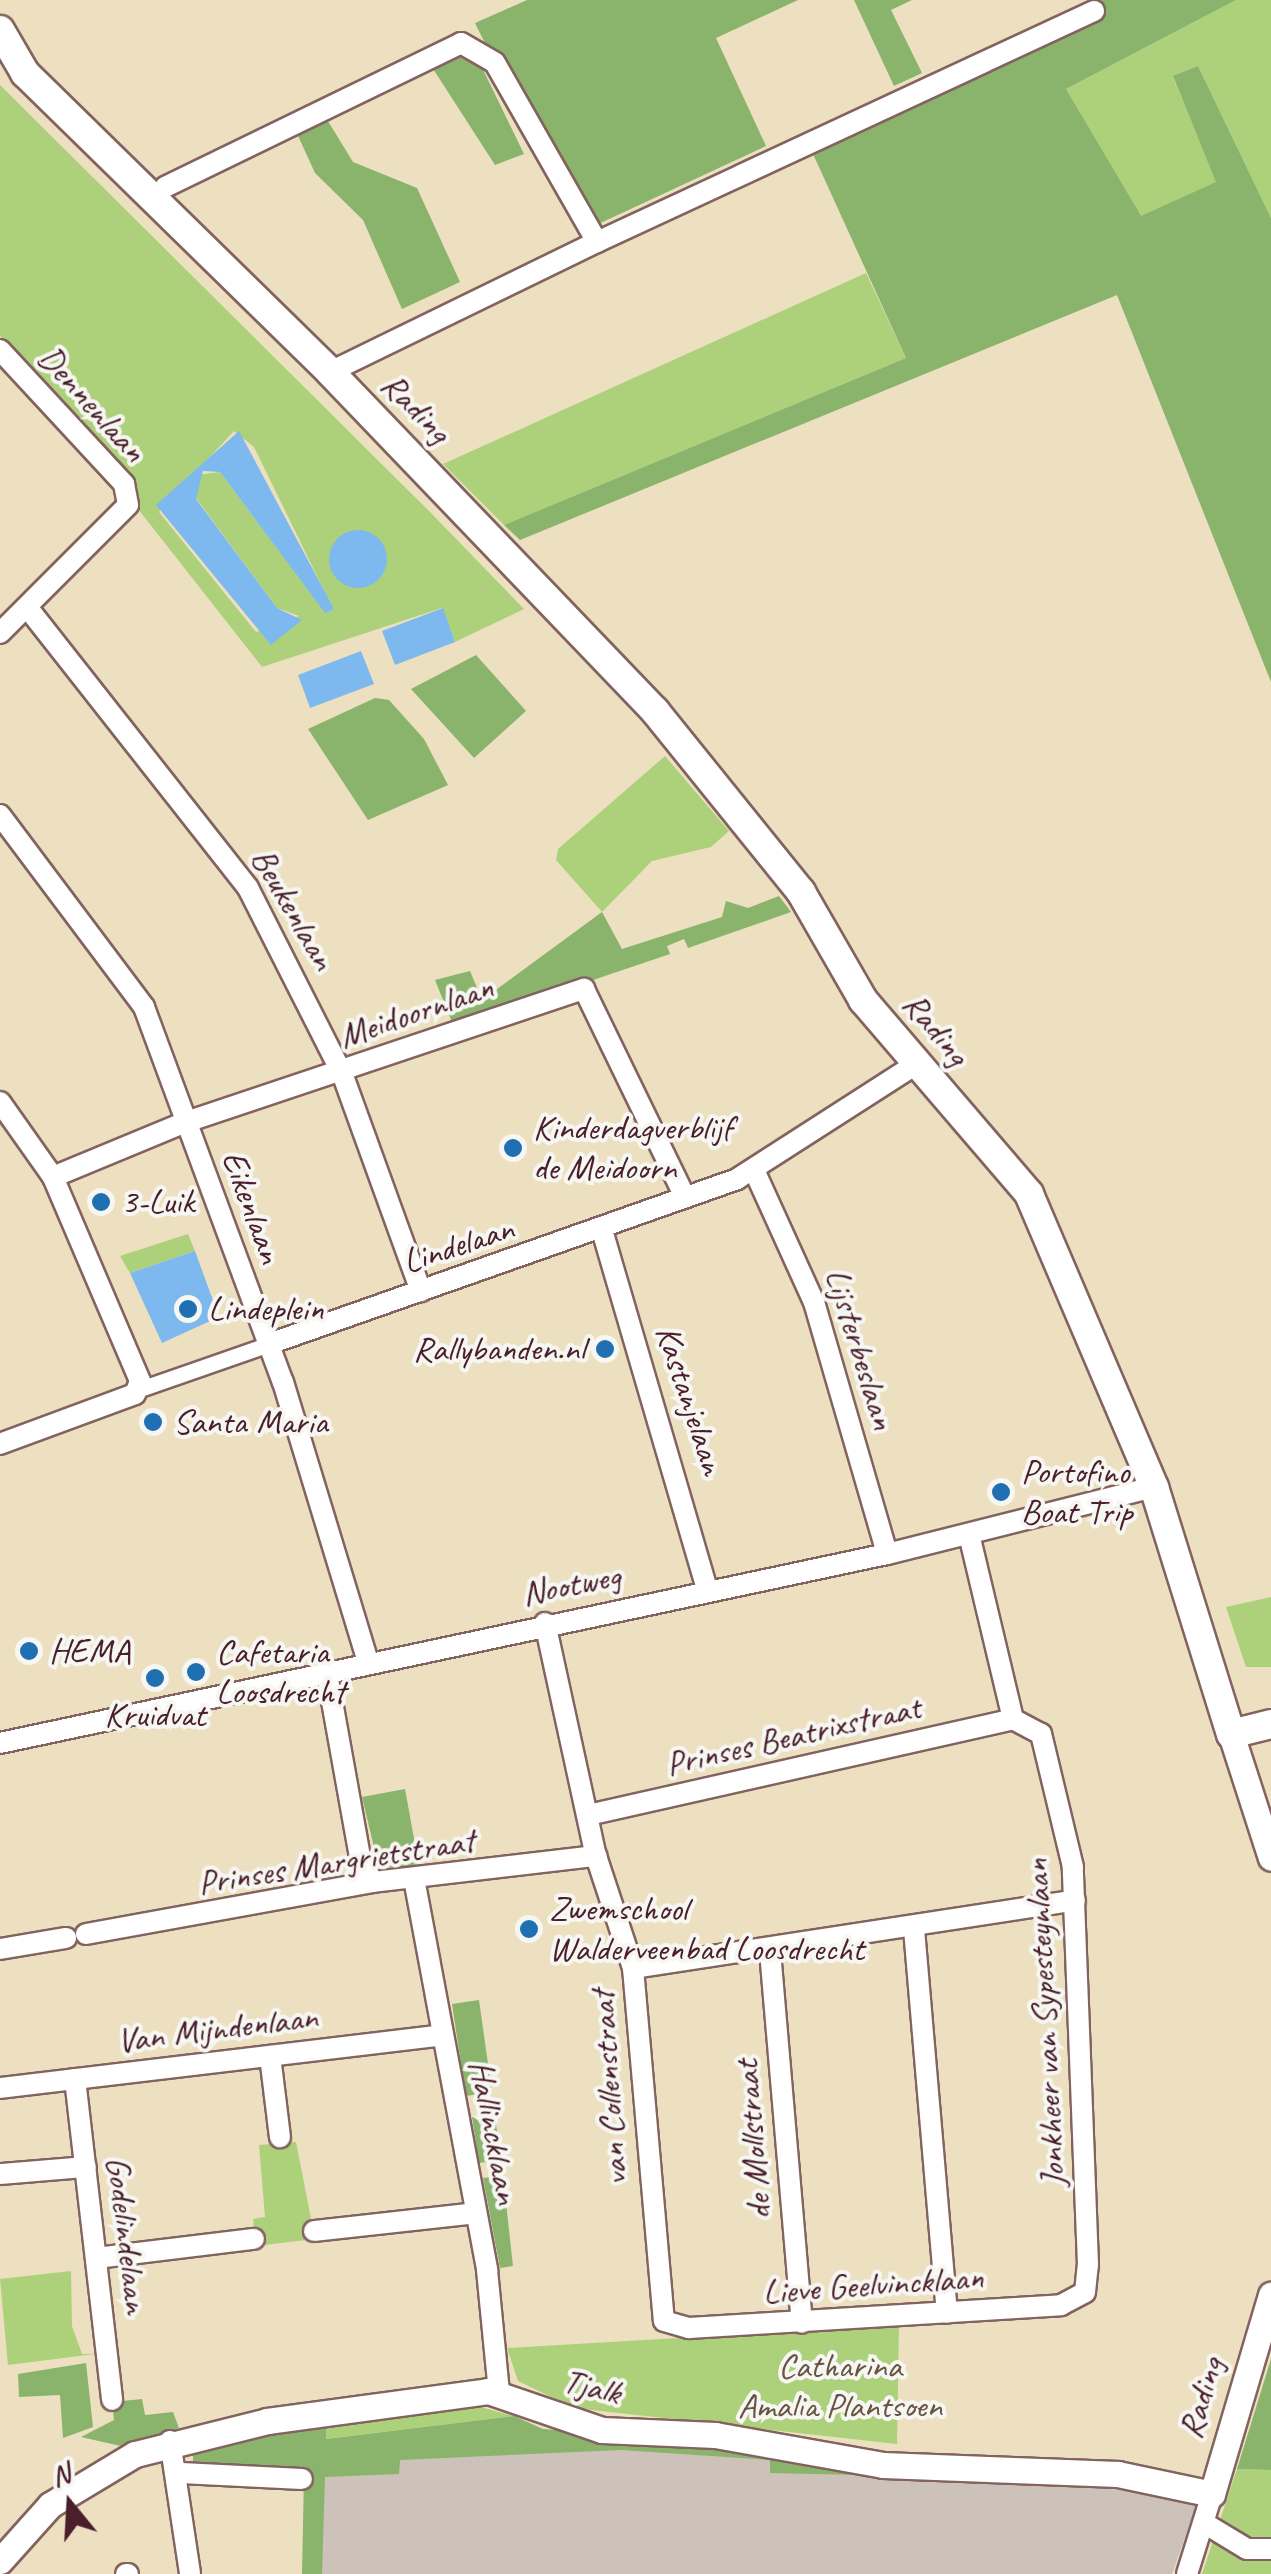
<!DOCTYPE html>
<style>
body{margin:0}
#map{position:relative;width:1271px;height:2574px;overflow:hidden;background:#ece0c0;font-family:Caveat,sans-serif}
div>[style]{position:absolute}
.industrial>*{inset:0;background:#cdc2b9}
.green>*{inset:0;background:#add17b}
.forest>*{inset:0;background:#8ab36b}
.water>*{inset:0;background:#7db9ef}
.round{border-radius:50%}
.roads{filter:drop-shadow(2px 0 #83635f) drop-shadow(-2px 0 #83635f) drop-shadow(0 2px #83635f) drop-shadow(0 -2px #83635f)}
.pedestrian>*{height:15px;margin:-7.5px;padding:0 7.5px;transform-origin:7.5px;border-radius:7.5px;background:#fff}
.minor>*{height:20px;margin:-10px;padding:0 10px;transform-origin:10px;border-radius:10px;background:#fff}
.tertiary>*{height:25px;margin:-12.5px;padding:0 12.5px;transform-origin:12.5px;border-radius:12.5px;background:#fff}
.secondary>*{height:28px;margin:-14px;padding:0 14px;transform-origin:14px;border-radius:14px;background:#fff}
.dots>*{width:28px;height:28px;translate:-50% -50%;box-sizing:border-box;border:5px solid #f6f6f2;border-radius:50%}
span{translate:-50% -50%;white-space:nowrap;text-align:center;line-height:1.15;-webkit-text-stroke:8px #f6f6f2;paint-order:stroke}
.street-label{font-size:35px;color:#4a1f2b}
.poi-label{font-size:35px;color:#4a1f2b}
.left{translate:0 -50%;text-align:left}
.right{translate:-100% -50%;text-align:right}
.park-label{font-size:35px;color:#685443}
.north{position:absolute;left:20px;top:2454px;width:100px;height:100px;-webkit-text-stroke:8px #f6f6f2;paint-order:stroke;rotate:342deg;font-size:28px;font-weight:700;line-height:40px;text-align:center;color:#4a1f2b}
.north::after{content:'';display:block;margin:auto;width:35px;height:45px;background:#4a1f2b;clip-path:polygon(50% 0,100% 100%,50% 72%,0 100%)}
</style>
<div id="map">
<div class="industrial">
<i style="clip-path:polygon(494px 2445px,726px 2451px,1199px 2498px,1172px 2574px,320px 2574px,323px 2471px)"></i>
</div>
<div class="green">
<i style="clip-path:polygon(1236px 0,1271px 0,1271px 218px,1198px 66px,1173px 77px,1217px 182px,1140px 217px,1066px 89px)"></i>
<i style="clip-path:polygon(evenodd,0 85px,431px 513px,524px 609px,455px 642px,442px 608px,262px 667px,138px 509px,128px 472px,0 336px,0 85px,234px 431px,254px 447px,333px 609px,311px 594px,220px 472px,196px 475px,196px 498px,277px 608px,299px 616px,256px 632px,159px 512px,234px 431px)"></i>
<i style="clip-path:polygon(866px 273px,906px 358px,504px 525px,443px 464px)"></i>
<i style="clip-path:polygon(665px 756px,729px 831px,711px 847px,652px 861px,602px 912px,556px 860px,558px 849px)"></i>
<i style="clip-path:polygon(188px 1234px,195px 1251px,130px 1273px,120px 1256px)"></i>
<i style="clip-path:polygon(1271px 1597px,1271px 1667px,1246px 1667px,1226px 1607px)"></i>
<i style="clip-path:polygon(296px 2142px,315px 2239px,256px 2246px,253px 2219px,265px 2217px,259px 2145px)"></i>
<i style="clip-path:polygon(71px 2271px,72px 2326px,82px 2354px,95px 2354px,8px 2365px,0 2279px)"></i>
<i style="clip-path:polygon(899px 2325px,897px 2444px,574px 2408px,518px 2381px,507px 2348px)"></i>
<i style="clip-path:polygon(473px 2405px,514px 2416px,325px 2439px,326px 2424px)"></i>
<i style="clip-path:polygon(1237px 2469px,1271px 2470px,1271px 2574px,1202px 2574px)"></i>
</div>
<div class="forest">
<i style="clip-path:polygon(527px 0,798px 0,716px 38px,766px 146px,579px 233px,475px 23px)"></i>
<i style="clip-path:polygon(854px 0,912px 0,891px 10px,922px 73px,894px 86px)"></i>
<i style="clip-path:polygon(1092px 0,1236px 0,1066px 89px,1141px 216px,1216px 182px,1173px 76px,1198px 66px,1271px 218px,1271px 682px,1117px 295px,520px 540px,504px 525px,906px 358px,808px 143px)"></i>
<i style="clip-path:polygon(474px 51px,524px 154px,495px 165px,428px 61px)"></i>
<i style="clip-path:polygon(323px 113px,353px 162px,417px 188px,460px 282px,402px 309px,363px 220px,315px 173px,294px 127px)"></i>
<i style="clip-path:polygon(476px 655px,526px 711px,474px 758px,411px 689px)"></i>
<i style="clip-path:polygon(375px 698px,389px 700px,424px 739px,448px 785px,368px 820px,308px 729px)"></i>
<i style="clip-path:polygon(779px 896px,791px 912px,688px 948px,684px 939px,667px 946px,670px 954px,454px 1027px,435px 980px,470px 971px,482px 1000px,602px 912px,622px 949px,722px 917px,726px 901px,748px 908px)"></i>
<i style="clip-path:polygon(405px 1789px,419px 1866px,379px 1868px,362px 1797px)"></i>
<i style="clip-path:polygon(479px 2000px,492px 2092px,466px 2096px,452px 2004px)"></i>
<i style="clip-path:polygon(494px 2113px,502px 2160px,479px 2163px,472px 2117px)"></i>
<i style="clip-path:polygon(503px 2176px,513px 2266px,500px 2268px,483px 2178px)"></i>
<i style="clip-path:polygon(1271px 2359px,1271px 2470px,1237px 2469px)"></i>
<i style="clip-path:polygon(86px 2363px,93px 2427px,63px 2438px,60px 2395px,19px 2397px,18px 2374px)"></i>
<i style="clip-path:polygon(142px 2399px,145px 2415px,173px 2412px,179px 2428px,125px 2447px,81px 2437px,114px 2420px,112px 2402px)"></i>
<i style="clip-path:polygon(514px 2416px,543px 2429px,707px 2441px,860px 2475px,770px 2473px,770px 2460px,621px 2450px,400px 2460px,399px 2474px,325px 2477px,322px 2574px,302px 2574px,304px 2474px,193px 2469px,193px 2453px,259px 2434px,326px 2424px,326px 2439px)"></i>
</div>
<div class="water">
<i style="clip-path:polygon(239px 431px,334px 609px,325px 613px,220px 472px,203px 471px,196px 499px,277px 608px,302px 620px,271px 645px,156px 505px)"></i>
<i class="round" style="left:329px;top:530px;width:58px;height:58px"></i>
<i style="clip-path:polygon(443px 608px,455px 642px,395px 665px,382px 631px)"></i>
<i style="clip-path:polygon(361px 651px,374px 684px,310px 708px,298px 675px)"></i>
<i style="clip-path:polygon(195px 1251px,219px 1317px,162px 1343px,130px 1273px)"></i>
</div>
<div class="roads">
<div class="pedestrian">
<i style="left:140px;top:1389px;width:137px;rotate:-19.2deg"></i>
</div>
<div class="minor">
<i style="left:165px;top:187px;width:329px;rotate:-25.9deg"></i>
<i style="left:461px;top:43px;width:39px;rotate:30deg"></i>
<i style="left:495px;top:63px;width:206px;rotate:60.3deg"></i>
<i style="left:597px;top:242px;width:548px;rotate:-24.93deg"></i>
<i style="left:0;top:350px;width:183px;rotate:47.2deg"></i>
<i style="left:124px;top:484px;width:21px;rotate:79deg"></i>
<i style="left:128px;top:505px;width:181px;rotate:135deg"></i>
<i style="left:330px;top:372px;width:297px;rotate:-26deg"></i>
<i style="left:27px;top:607px;width:357px;rotate:51.8deg"></i>
<i style="left:248px;top:888px;width:208px;rotate:63.1deg"></i>
<i style="left:342px;top:1073px;width:232px;rotate:70.1deg"></i>
<i style="left:0;top:815px;width:240px;rotate:53.1deg"></i>
<i style="left:144px;top:1007px;width:400px;rotate:69.7deg"></i>
<i style="left:283px;top:1382px;width:289px;rotate:73.1deg"></i>
<i style="left:0;top:1102px;width:92px;rotate:54.8deg"></i>
<i style="left:53px;top:1177px;width:222px;rotate:66.9deg"></i>
<i style="left:140px;top:1381px;width:14px;rotate:111deg"></i>
<i style="left:135px;top:1394px;width:144px;rotate:159.7deg"></i>
<i style="left:754px;top:1170px;width:145px;rotate:65.6deg"></i>
<i style="left:814px;top:1302px;width:262px;rotate:73.8deg"></i>
<i style="left:53px;top:1177px;width:144px;rotate:-22.5deg"></i>
<i style="left:186px;top:1122px;width:420px;rotate:-18.5deg"></i>
<i style="left:584px;top:989px;width:231px;rotate:64.1deg"></i>
<i style="left:602px;top:1230px;width:377px;rotate:73.7deg"></i>
<i style="left:269px;top:1344px;width:496px;rotate:-19.4deg"></i>
<i style="left:737px;top:1179px;width:213px;rotate:-32.7deg"></i>
<i style="left:545px;top:1623px;width:239px;rotate:77.7deg"></i>
<i style="left:596px;top:1856px;width:118px;rotate:71.7deg"></i>
<i style="left:633px;top:1968px;width:354px;rotate:85deg"></i>
<i style="left:664px;top:2321px;width:26px;rotate:16deg"></i>
<i style="left:689px;top:2328px;width:373px;rotate:-3.5deg"></i>
<i style="left:1061px;top:2305px;width:27px;rotate:-28deg"></i>
<i style="left:1085px;top:2292px;width:27px;rotate:-84deg"></i>
<i style="left:1088px;top:2265px;width:398px;rotate:-92.2deg"></i>
<i style="left:1073px;top:1867px;width:137px;rotate:-103.5deg"></i>
<i style="left:1041px;top:1734px;width:32px;rotate:-152deg"></i>
<i style="left:1013px;top:1719px;width:189px;rotate:-103.4deg"></i>
<i style="left:326px;top:1668px;width:197px;rotate:79.8deg"></i>
<i style="left:361px;top:1862px;width:23px;rotate:59deg"></i>
<i style="left:0;top:1743px;width:907px;rotate:-12.03deg"></i>
<i style="left:887px;top:1554px;width:275px;rotate:-14.1deg"></i>
<i style="left:588px;top:1815px;width:436px;rotate:-12.7deg"></i>
<i style="left:415px;top:1884px;width:393px;rotate:79.4deg"></i>
<i style="left:487px;top:2270px;width:123px;rotate:84.4deg"></i>
<i style="left:914px;top:1929px;width:385px;rotate:85.1deg"></i>
<i style="left:86px;top:1934px;width:292px;rotate:-10.3deg"></i>
<i style="left:373px;top:1882px;width:225px;rotate:-6.7deg"></i>
<i style="left:0;top:1949px;width:67px;rotate:-9.5deg"></i>
<i style="left:770px;top:1951px;width:373px;rotate:85.1deg"></i>
<i style="left:633px;top:1968px;width:447px;rotate:-8.7deg"></i>
<i style="left:270px;top:2056px;width:82px;rotate:83deg"></i>
<i style="left:75px;top:2079px;width:323px;rotate:83.4deg"></i>
<i style="left:0;top:2088px;width:446px;rotate:-6.8deg"></i>
<i style="left:0;top:2174px;width:86px;rotate:-4.7deg"></i>
<i style="left:314px;top:2231px;width:163px;rotate:-6.3deg"></i>
<i style="left:96px;top:2258px;width:159px;rotate:-6.9deg"></i>
<i style="left:170px;top:2441px;width:134px;rotate:81.4deg"></i>
<i style="left:181px;top:2473px;width:121px;rotate:2.8deg"></i>
<i style="left:1204px;top:2523px;width:50px;rotate:31.2deg"></i>
<i style="left:1247px;top:2549px;width:24px"></i>
<i style="left:126px;top:2574px;width:2px"></i>
<i style="left:1187px;top:2574px;width:84px;rotate:-72.6deg"></i>
</div>
<div class="tertiary">
<i style="left:1231px;top:1734px;width:130px;rotate:72.1deg"></i>
<i style="left:0;top:2561px;width:75px;rotate:-48.2deg"></i>
<i style="left:50px;top:2505px;width:99px;rotate:-31deg"></i>
<i style="left:135px;top:2454px;width:136px;rotate:-14deg"></i>
<i style="left:267px;top:2421px;width:223px;rotate:-7.7deg"></i>
<i style="left:488px;top:2391px;width:120px;rotate:18.9deg"></i>
<i style="left:602px;top:2430px;width:113px;rotate:2.5deg"></i>
<i style="left:715px;top:2435px;width:171px;rotate:10.1deg"></i>
<i style="left:883px;top:2465px;width:235px;rotate:2.2deg"></i>
<i style="left:1118px;top:2474px;width:96px;rotate:12deg"></i>
<i style="left:1212px;top:2494px;width:208px;rotate:-73.5deg"></i>
</div>
<div class="secondary">
<i style="left:0;top:30px;width:50px;rotate:59.8deg"></i>
<i style="left:25px;top:73px;width:427px;rotate:44.4deg"></i>
<i style="left:330px;top:372px;width:470px;rotate:46.2deg"></i>
<i style="left:655px;top:711px;width:233px;rotate:51.1deg"></i>
<i style="left:801px;top:892px;width:125px;rotate:60.1deg"></i>
<i style="left:863px;top:1000px;width:255px;rotate:49.4deg"></i>
<i style="left:1029px;top:1194px;width:319px;rotate:66.9deg"></i>
<i style="left:1154px;top:1487px;width:259px;rotate:72.7deg"></i>
<i style="left:1231px;top:1734px;width:41px;rotate:-14deg"></i>
</div>
</div>
<div class="dots">
<i style="left:513px;top:1148px;background:#1f6fb2"></i>
<i style="left:101px;top:1202px;background:#1f6fb2"></i>
<i style="left:188px;top:1309px;background:#1f6fb2"></i>
<i style="left:605px;top:1349px;background:#1f6fb2"></i>
<i style="left:153px;top:1422px;background:#1f6fb2"></i>
<i style="left:1001px;top:1492px;background:#1f6fb2"></i>
<i style="left:29px;top:1651px;background:#1f6fb2"></i>
<i style="left:196px;top:1672px;background:#1f6fb2"></i>
<i style="left:155px;top:1678px;background:#1f6fb2"></i>
<i style="left:529px;top:1929px;background:#1f6fb2"></i>
</div>
<div class="street-label">
<span style="left:92px;top:404px;rotate:48deg">Dennenlaan</span>
<span style="left:416px;top:408px;rotate:46deg">Rading</span>
<span style="left:293px;top:909px;rotate:60deg">Beukenlaan</span>
<span style="left:416px;top:1012px;rotate:-19deg">Meidoornlaan</span>
<span style="left:936px;top:1029px;rotate:51deg">Rading</span>
<span style="left:252px;top:1207px;rotate:70deg">Eikenlaan</span>
<span style="left:458px;top:1245px;rotate:-18deg">Lindelaan</span>
<span style="left:860px;top:1349px;rotate:73deg">Lijsterbeslaan</span>
<span style="left:690px;top:1400px;rotate:72deg">Kastanjelaan</span>
<span style="left:571px;top:1585px;rotate:-11deg">Nootweg</span>
<span style="left:793px;top:1736px;rotate:-13deg">Prinses Beatrixstraat</span>
<span style="left:336px;top:1862px;rotate:-9deg">Prinses Margrietstraat</span>
<span style="left:1045px;top:2023px;rotate:-93deg">Jonkheer van Sypesteynlaan</span>
<span style="left:217px;top:2029px;rotate:-7deg">Van Mijndenlaan</span>
<span style="left:609px;top:2088px;rotate:-94deg">van Collenstraat</span>
<span style="left:494px;top:2132px;rotate:79deg">Hallincklaan</span>
<span style="left:753px;top:2140px;rotate:-95deg">de Mollstraat</span>
<span style="left:127px;top:2235px;rotate:83deg">Godelindelaan</span>
<span style="left:873px;top:2285px;rotate:-4deg">Lieve Geelvincklaan</span>
<span style="left:592px;top:2387px;rotate:14deg">Tjalk</span>
<span style="left:1201px;top:2398px;rotate:-73deg">Rading</span>
</div>
<div class="poi-label">
<span class="left" style="left:533px;top:1148px">Kinderdagverblijf<br>de Meidoorn</span>
<span class="left" style="left:121px;top:1202px">3-Luik</span>
<span class="left" style="left:208px;top:1309px">Lindeplein</span>
<span class="right" style="left:585px;top:1349px">Rallybanden.nl</span>
<span class="left" style="left:173px;top:1422px">Santa Maria</span>
<span class="left" style="left:1021px;top:1492px">Portofino<br>Boat Trip</span>
<span class="left" style="left:49px;top:1651px">HEMA</span>
<span class="left" style="left:216px;top:1672px">Cafetaria<br>Loosdrecht</span>
<span style="left:155px;top:1715px">Kruidvat</span>
<span class="left" style="left:549px;top:1929px">Zwemschool<br>Walderveenbad Loosdrecht</span>
</div>
<div class="park-label">
<span style="left:840px;top:2386px">Catharina<br>Amalia Plantsoen</span>
</div>
<div class="north">N</div>
</div>
